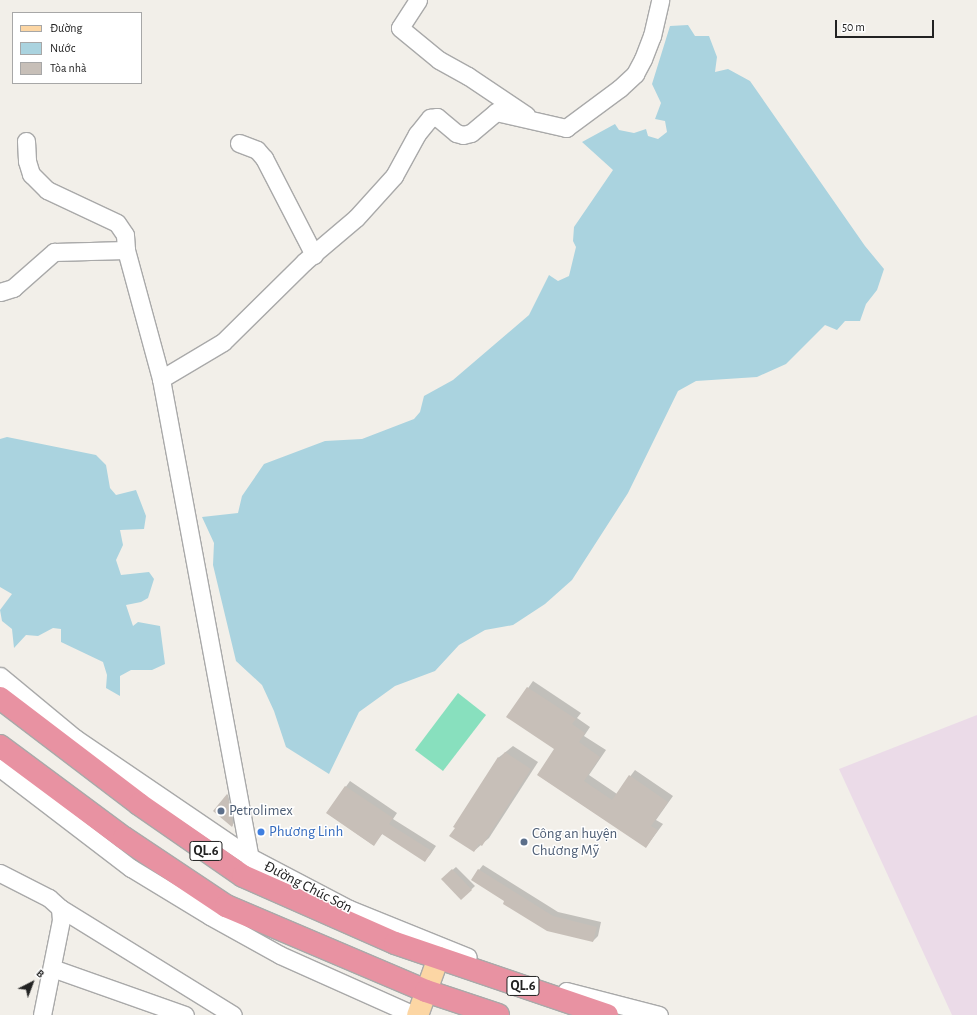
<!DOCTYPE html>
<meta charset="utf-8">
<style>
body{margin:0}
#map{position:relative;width:977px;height:1015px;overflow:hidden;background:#f2efe9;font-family:"Alegreya Sans",sans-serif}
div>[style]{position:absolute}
.industrial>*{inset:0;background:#ebdbe8}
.pitch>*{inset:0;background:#88e0be}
.water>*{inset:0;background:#aad3df}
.shadow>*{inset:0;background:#0003}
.building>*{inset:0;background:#c7bfb8}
.roads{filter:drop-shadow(1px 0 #a9a9a9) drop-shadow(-1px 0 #a9a9a9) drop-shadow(0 1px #a9a9a9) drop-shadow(0 -1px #a9a9a9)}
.minor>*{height:17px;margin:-8.5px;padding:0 8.5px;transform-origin:8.5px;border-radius:8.5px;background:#fff}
.major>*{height:21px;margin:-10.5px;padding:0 10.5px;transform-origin:10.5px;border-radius:10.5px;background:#fcd6a4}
.highway>*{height:22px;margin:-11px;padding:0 11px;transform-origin:11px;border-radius:11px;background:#e892a2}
.dots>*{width:11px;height:11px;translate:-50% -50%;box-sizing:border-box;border:2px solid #fff;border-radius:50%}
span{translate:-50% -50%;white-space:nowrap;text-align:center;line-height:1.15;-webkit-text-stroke:3px #fff;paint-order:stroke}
.shield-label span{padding:1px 3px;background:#fff;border:1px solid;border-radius:3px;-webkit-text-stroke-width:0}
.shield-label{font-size:14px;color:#222;font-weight:700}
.service-label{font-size:15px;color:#4e5e75}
.left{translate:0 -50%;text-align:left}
.shop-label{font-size:15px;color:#366cbe}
.street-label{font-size:15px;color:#222}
.legend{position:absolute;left:12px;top:12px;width:130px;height:72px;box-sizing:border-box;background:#fff;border:1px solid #a7a7a7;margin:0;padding:5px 7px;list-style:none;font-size:12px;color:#222}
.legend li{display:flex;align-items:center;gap:8px;height:20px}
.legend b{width:20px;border:1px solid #a7a7a7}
.north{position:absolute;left:12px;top:963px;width:40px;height:40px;-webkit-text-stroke:3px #fff;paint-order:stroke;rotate:42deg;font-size:11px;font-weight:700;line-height:16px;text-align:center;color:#222}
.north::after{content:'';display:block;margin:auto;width:14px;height:18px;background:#222;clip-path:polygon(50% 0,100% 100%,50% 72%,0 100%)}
.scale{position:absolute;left:835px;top:20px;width:99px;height:18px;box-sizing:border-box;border:2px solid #222;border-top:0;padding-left:5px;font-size:12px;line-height:14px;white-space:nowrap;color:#222;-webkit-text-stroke:3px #fff;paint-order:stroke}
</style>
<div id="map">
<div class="industrial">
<i style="clip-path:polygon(977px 715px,977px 1015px,952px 1015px,839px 769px)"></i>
</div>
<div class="pitch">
<i style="clip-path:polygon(458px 693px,486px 715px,443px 771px,415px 750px)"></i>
</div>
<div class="water">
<i style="clip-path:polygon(688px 25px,695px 36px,709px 36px,717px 57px,715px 72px,728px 69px,750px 81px,865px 246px,884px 269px,877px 290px,866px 304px,860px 321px,845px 321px,837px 330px,825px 325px,786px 364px,757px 377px,696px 381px,678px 391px,628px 493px,572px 580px,545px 604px,513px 625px,485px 630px,459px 645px,435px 671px,395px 686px,359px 712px,329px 774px,286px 747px,274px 711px,262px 685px,236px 661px,213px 565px,214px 543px,202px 517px,238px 513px,242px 496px,264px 464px,325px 441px,362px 439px,414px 419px,420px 412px,424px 396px,453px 380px,529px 315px,549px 275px,558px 281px,569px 276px,576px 247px,573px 241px,574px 227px,613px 170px,582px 142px,615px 124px,619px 130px,634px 133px,646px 129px,648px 136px,658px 139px,667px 132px,665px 121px,655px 119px,661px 103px,652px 84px,670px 26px)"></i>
<i style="clip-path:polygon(7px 437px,96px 455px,106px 465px,110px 488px,116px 495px,136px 490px,146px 516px,144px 529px,120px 530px,123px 545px,116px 560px,121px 575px,149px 572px,154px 579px,148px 598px,141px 602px,126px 605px,133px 626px,138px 622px,160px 626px,165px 664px,152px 670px,131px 670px,120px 676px,120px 696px,106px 688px,107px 675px,103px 662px,61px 642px,61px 629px,53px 628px,38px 636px,26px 635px,14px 648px,12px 629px,2px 621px,0 610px,12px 594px,0 587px,0 439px)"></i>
</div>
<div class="shadow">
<i style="clip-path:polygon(533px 681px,581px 713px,577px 718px,590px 727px,584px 736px,606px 750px,589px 775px,617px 794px,635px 770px,673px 796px,656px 820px,663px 824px,646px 847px,538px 775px,556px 749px,508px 717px)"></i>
<i style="clip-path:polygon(513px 746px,538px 762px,489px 838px,474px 851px,498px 758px)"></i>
<i style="clip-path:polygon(350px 781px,397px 813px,393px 819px,436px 846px,430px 855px,425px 860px,383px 833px,373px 845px,327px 813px)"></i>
<i style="clip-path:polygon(228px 794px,234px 823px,232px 826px,214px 811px)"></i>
<i style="clip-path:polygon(483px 865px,558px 912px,601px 922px,598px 936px,593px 941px,505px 901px,479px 870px)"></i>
<i style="clip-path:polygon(456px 867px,475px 886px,461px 899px,442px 879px)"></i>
</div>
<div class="building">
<i style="clip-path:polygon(527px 687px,576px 719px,572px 724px,585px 733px,579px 742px,600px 757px,584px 781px,612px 800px,629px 775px,668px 802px,651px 826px,658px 830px,646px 848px,537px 775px,554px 749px,506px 717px)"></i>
<i style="clip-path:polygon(505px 752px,531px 769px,482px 846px,479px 844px,474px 852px,449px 836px,455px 828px,453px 827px,498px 757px,500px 759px)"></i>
<i style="clip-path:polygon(345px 786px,393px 818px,389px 824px,432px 851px,425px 862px,382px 834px,374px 846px,326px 813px)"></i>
<i style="clip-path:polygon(227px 794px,233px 825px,232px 827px,213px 811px)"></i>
<i style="clip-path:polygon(452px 869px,472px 890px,461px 900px,441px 879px)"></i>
<i style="clip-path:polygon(478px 869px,553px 916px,597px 927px,593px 942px,547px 931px,503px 904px,504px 901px,471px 880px)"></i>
</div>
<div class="roads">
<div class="minor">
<i style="left:418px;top:0;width:33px;rotate:123deg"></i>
<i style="left:400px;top:28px;width:50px;rotate:39.4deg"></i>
<i style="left:439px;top:60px;width:33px;rotate:29deg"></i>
<i style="left:468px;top:76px;width:70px;rotate:33.9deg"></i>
<i style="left:26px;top:141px;width:20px;rotate:87deg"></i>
<i style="left:27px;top:161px;width:14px;rotate:73deg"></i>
<i style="left:31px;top:174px;width:23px;rotate:45deg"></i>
<i style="left:47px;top:190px;width:77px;rotate:25.2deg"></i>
<i style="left:117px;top:223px;width:14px;rotate:56deg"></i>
<i style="left:125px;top:235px;width:15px;rotate:86deg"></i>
<i style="left:126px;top:250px;width:134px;rotate:74.8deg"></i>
<i style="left:161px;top:379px;width:511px;rotate:79.5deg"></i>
<i style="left:239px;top:143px;width:19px;rotate:21deg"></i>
<i style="left:257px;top:150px;width:11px;rotate:49deg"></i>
<i style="left:264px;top:158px;width:109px;rotate:62.7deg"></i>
<i style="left:0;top:292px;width:14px;rotate:-17deg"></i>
<i style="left:13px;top:288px;width:55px;rotate:-41.3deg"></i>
<i style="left:54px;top:252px;width:72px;rotate:-1.6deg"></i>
<i style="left:161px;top:379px;width:72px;rotate:-30.8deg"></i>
<i style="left:223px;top:342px;width:114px;rotate:-44.6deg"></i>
<i style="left:304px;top:262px;width:68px;rotate:-40.2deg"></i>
<i style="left:356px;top:218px;width:57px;rotate:-47.9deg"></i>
<i style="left:394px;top:176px;width:48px;rotate:-61.3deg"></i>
<i style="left:417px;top:134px;width:21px;rotate:-51deg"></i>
<i style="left:430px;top:118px;width:7px;rotate:-8deg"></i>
<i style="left:437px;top:117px;width:25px;rotate:40deg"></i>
<i style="left:456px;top:133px;width:7px;rotate:16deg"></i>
<i style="left:463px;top:135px;width:8px;rotate:-14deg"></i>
<i style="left:471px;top:133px;width:33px;rotate:-40deg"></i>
<i style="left:496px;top:112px;width:72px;rotate:12.9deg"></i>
<i style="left:566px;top:128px;width:67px;rotate:-36.5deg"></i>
<i style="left:620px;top:88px;width:21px;rotate:-43deg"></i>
<i style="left:635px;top:74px;width:17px;rotate:-62deg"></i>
<i style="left:643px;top:59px;width:25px;rotate:-69deg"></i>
<i style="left:652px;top:36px;width:37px;rotate:-77deg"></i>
<i style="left:0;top:676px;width:97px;rotate:39.6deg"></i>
<i style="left:75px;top:738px;width:212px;rotate:34.2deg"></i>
<i style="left:250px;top:857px;width:112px;rotate:27.7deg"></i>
<i style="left:349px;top:909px;width:128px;rotate:22deg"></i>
<i style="left:0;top:768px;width:165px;rotate:37.4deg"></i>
<i style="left:131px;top:868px;width:92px;rotate:31.3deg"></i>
<i style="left:210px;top:916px;width:80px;rotate:29.1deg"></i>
<i style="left:280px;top:955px;width:147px;rotate:24.1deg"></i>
<i style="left:0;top:873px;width:55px;rotate:27deg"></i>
<i style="left:49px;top:898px;width:15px;rotate:42deg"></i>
<i style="left:60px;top:908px;width:203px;rotate:31.7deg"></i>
<i style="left:52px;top:968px;width:141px;rotate:19.5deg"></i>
<i style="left:566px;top:991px;width:96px;rotate:14.5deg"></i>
<i style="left:42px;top:1015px;width:97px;rotate:-78.7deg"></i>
<i style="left:61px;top:920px;width:12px;rotate:-95deg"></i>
</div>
<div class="major">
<i style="left:417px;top:1015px;width:62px;rotate:-70.1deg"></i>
</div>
<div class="highway">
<i style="left:0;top:698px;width:175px;rotate:37.3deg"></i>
<i style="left:139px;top:804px;width:126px;rotate:34.7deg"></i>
<i style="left:243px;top:876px;width:166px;rotate:23.8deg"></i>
<i style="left:395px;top:943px;width:224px;rotate:18.8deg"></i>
<i style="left:0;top:746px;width:154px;rotate:36.6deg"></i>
<i style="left:124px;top:838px;width:123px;rotate:33.7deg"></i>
<i style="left:226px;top:906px;width:217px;rotate:23deg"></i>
<i style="left:426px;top:991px;width:76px;rotate:18.4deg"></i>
</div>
</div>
<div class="dots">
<i style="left:221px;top:811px;background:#5c6f8a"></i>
<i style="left:261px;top:832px;background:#3f7fe0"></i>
<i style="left:524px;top:842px;background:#5c6f8a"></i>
</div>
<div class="shield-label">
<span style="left:206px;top:851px">QL.6</span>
<span style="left:523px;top:986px">QL.6</span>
</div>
<div class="service-label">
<span class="left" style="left:229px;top:811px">Petrolimex</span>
<span class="left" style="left:532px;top:842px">Công an huyện<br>Chương Mỹ</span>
</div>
<div class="shop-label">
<span class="left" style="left:269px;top:832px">Phương Linh</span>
</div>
<div class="street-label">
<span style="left:308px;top:887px;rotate:27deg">Đường Chúc Sơn</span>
</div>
<ul class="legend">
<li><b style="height:5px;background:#fcd6a4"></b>Đường</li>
<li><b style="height:11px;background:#aad3df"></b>Nước</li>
<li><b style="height:11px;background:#c7bfb8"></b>Tòa nhà</li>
</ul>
<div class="north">B</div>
<div class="scale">50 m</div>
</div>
